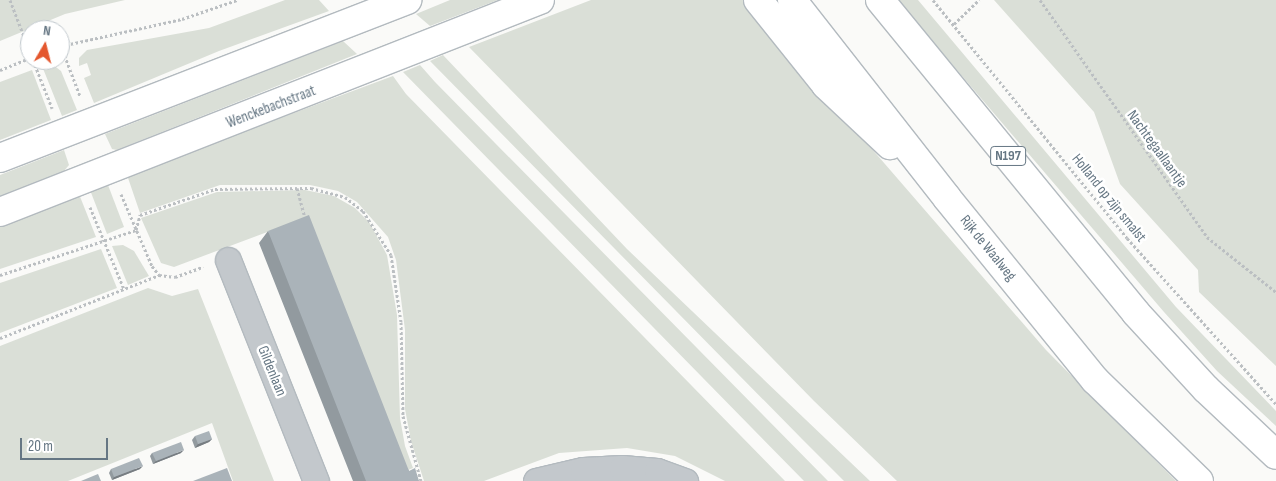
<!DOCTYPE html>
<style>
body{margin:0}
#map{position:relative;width:1276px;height:481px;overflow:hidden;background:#fafaf8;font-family:"Sofia Sans Condensed",sans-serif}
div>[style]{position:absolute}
.green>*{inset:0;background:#dadfd7}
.path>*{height:3px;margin-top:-1.5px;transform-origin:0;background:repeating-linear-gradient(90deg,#bbbfc2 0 2.5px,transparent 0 5px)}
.roads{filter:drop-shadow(1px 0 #b3babf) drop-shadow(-1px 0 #b3babf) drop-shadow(0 1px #b3babf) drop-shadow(0 -1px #b3babf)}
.street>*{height:25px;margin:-12.5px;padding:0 12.5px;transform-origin:12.5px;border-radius:12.5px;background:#c3c8cc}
.secondary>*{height:28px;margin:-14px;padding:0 14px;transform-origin:14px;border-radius:14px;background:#fff}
.primary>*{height:28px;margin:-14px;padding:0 14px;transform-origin:14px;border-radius:14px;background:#fff}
.wall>*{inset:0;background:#929a9f}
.shaded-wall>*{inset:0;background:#777d82}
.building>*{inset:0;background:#aab3b9}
span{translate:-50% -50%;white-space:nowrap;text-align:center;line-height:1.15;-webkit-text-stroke:5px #fff;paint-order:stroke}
.shield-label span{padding:1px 4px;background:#fff;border:1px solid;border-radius:4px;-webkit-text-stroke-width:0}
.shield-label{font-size:14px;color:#657683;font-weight:700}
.street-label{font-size:15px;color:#657683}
.north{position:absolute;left:20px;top:20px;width:50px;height:50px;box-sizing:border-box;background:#fff;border:1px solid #c1c8cd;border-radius:50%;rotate:8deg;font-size:14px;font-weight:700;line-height:20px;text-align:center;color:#657683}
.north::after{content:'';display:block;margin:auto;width:18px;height:22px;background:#e4572e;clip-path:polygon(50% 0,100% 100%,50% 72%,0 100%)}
.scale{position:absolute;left:20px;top:438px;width:88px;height:22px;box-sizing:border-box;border:2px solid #657683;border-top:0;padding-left:6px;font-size:15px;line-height:18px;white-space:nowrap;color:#657683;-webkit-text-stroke:4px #fff;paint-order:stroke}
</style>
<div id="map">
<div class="green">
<i style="clip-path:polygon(0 0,125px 0,65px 14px,0 41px)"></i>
<i style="clip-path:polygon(285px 0,319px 0,329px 11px,219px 51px,94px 103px,84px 78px,91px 75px,87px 63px,79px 66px,79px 58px,87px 50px,209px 28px)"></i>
<i style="clip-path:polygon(450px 0,498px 0,430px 26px,416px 14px)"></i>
<i style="clip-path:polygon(591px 0,743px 0,1046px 350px,1176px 481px,897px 481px,814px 401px,469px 47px)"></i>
<i style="clip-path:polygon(897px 0,918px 0,1176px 307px,1276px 411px,1276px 426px,1217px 371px,1164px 312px)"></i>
<i style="clip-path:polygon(994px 0,1276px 0,1276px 366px,1199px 292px,1198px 270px,1120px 184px,1094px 112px)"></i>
<i style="clip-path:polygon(343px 41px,357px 54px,117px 150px,112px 149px,105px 134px)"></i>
<i style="clip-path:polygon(443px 55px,627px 249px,870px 481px,844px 481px,802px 439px,430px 61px)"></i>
<i style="clip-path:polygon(52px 64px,61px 71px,77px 110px,62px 116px,42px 66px)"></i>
<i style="clip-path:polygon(420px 65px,435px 82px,828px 481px,804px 481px,403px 72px)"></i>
<i style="clip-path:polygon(32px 70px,51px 120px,0 140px,0 82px)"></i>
<i style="clip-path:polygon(393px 76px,406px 94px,785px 481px,725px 481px,675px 456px,627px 448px,559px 453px,484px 481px,424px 481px,411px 441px,405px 409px,405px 330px,396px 260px,388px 237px,357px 202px,338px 191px,310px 185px,220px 185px,140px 213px,127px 175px)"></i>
<i style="clip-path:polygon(64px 150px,69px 165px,64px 171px,0 196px,0 175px)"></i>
<i style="clip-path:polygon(108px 185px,124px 227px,107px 234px,90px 190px)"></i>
<i style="clip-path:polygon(305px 190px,334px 196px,355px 208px,369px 222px,387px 255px,397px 315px,400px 418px,405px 446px,413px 468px,403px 472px,307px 217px,174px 267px,161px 263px,141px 218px,217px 192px)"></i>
<i style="clip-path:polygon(79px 194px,96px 237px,0 269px,0 224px)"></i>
<i style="clip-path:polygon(123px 245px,134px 251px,149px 276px,128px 285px,112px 246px)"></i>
<i style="clip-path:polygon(101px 249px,117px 288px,0 333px,0 283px)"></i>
<i style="clip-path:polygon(148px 288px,172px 296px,198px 289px,274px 481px,233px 481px,212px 423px,68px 481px,0 481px,0 346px)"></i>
</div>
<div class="path">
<i style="left:10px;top:0;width:56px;rotate:69deg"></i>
<i style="left:933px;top:0;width:307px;rotate:50.8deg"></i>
<i style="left:1127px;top:238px;width:223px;rotate:48.1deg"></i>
<i style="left:1040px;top:0;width:290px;rotate:54.8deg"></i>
<i style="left:1207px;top:237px;width:88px;rotate:38.6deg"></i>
<i style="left:954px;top:24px;width:35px;rotate:-44deg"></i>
<i style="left:61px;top:46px;width:53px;rotate:69.2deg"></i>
<i style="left:61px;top:46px;width:124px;rotate:-12.6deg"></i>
<i style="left:182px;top:19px;width:58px;rotate:-19.1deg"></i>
<i style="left:33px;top:60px;width:52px;rotate:68.4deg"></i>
<i style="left:0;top:70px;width:32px;rotate:-22deg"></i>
<i style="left:297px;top:188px;width:34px;rotate:75deg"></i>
<i style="left:121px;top:194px;width:78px;rotate:66.7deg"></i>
<i style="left:152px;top:266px;width:11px;rotate:52deg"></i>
<i style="left:159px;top:275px;width:16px;rotate:7deg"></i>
<i style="left:175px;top:277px;width:30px;rotate:-20deg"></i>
<i style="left:90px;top:207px;width:89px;rotate:67.5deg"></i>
<i style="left:136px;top:230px;width:16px;rotate:-75deg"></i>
<i style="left:140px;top:215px;width:79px;rotate:-19.1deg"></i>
<i style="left:215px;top:189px;width:96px;rotate:-0.6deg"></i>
<i style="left:311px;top:188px;width:35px;rotate:15deg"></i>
<i style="left:345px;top:197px;width:23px;rotate:38deg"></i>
<i style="left:363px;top:211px;width:52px;rotate:57.5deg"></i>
<i style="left:391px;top:255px;width:68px;rotate:81.5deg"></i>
<i style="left:401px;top:322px;width:94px;rotate:88.8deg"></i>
<i style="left:403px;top:416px;width:67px;rotate:74.5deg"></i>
<i style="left:0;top:275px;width:143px;rotate:-18.3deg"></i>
<i style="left:0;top:338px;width:171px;rotate:-21.6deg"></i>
</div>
<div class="roads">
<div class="street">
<i style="left:228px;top:260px;width:238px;rotate:68.3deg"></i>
<i style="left:536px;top:481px;width:48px;rotate:-13.2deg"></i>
<i style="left:583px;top:470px;width:39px;rotate:-3deg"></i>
<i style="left:622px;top:468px;width:35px;rotate:5deg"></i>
<i style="left:657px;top:471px;width:30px;rotate:20deg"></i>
</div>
<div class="secondary">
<i style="left:0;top:158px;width:437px;rotate:-21.2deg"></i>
<i style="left:0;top:212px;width:580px;rotate:-21.43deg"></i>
</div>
<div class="primary">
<i style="left:758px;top:0;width:109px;rotate:51.3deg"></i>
<i style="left:826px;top:85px;width:88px;rotate:43.2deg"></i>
<i style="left:792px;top:0;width:251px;rotate:51.9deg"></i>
<i style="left:947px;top:198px;width:235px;rotate:50.9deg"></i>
<i style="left:1095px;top:380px;width:145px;rotate:44.2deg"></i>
<i style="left:880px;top:0;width:404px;rotate:50.7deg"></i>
<i style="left:1136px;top:313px;width:103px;rotate:47.4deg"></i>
<i style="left:1206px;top:389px;width:96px;rotate:43.3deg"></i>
</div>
</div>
<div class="wall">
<i style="clip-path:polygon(268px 231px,409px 471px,419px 481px,353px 481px,259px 243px)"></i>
<i style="clip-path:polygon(195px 436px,212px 439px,209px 442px,195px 448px,192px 440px)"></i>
<i style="clip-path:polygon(152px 453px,181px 453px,153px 464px,150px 456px)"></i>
<i style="clip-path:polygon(111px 469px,140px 469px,112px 480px,109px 473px)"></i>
</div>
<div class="shaded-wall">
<i style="clip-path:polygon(212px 439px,209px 442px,195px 448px,198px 444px)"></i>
<i style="clip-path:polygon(184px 450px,181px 453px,153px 464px,156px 461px)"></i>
<i style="clip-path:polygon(143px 466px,140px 469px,112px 480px,114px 477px)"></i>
</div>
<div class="building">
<i style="clip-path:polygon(309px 215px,409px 471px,415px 468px,419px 481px,366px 481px,268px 231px)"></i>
<i style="clip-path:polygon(209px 431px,212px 439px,198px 444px,195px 436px)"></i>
<i style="clip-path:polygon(181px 442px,184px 450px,156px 461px,152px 453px)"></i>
<i style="clip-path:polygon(139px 458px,143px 466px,114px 477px,111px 469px)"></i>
<i style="clip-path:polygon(227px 468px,232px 481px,193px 481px)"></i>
<i style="clip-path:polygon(98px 474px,101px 481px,81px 481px)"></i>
</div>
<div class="shield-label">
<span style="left:1008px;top:156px">N197</span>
</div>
<div class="street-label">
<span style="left:271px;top:107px;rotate:-21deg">Wenckebachstraat</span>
<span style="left:1157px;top:149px;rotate:54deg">Nachtegaallaantje</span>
<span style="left:1109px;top:198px;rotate:51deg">Holland op zijn smalst</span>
<span style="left:988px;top:248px;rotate:51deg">Rijk de Waalweg</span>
<span style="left:272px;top:371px;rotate:68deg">Gildenlaan</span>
</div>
<div class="north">N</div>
<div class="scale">20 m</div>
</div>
